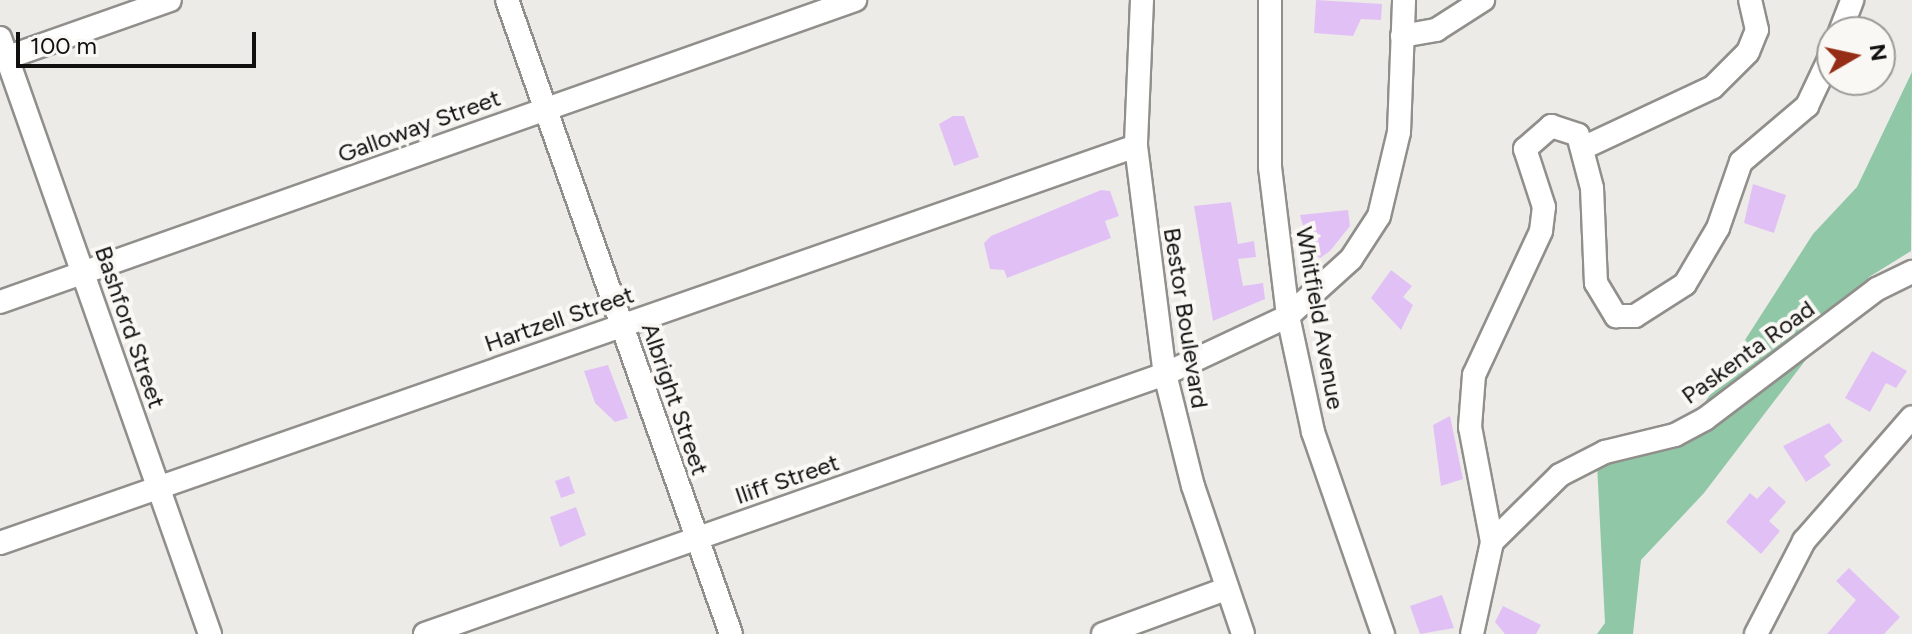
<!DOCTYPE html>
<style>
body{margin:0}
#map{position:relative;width:1912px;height:634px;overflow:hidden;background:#edebe7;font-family:Figtree,sans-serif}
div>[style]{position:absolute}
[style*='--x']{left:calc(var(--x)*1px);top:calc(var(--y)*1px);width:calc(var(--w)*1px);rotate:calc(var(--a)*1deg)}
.green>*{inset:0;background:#90c7a7}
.building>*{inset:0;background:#e1c1f5}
.roads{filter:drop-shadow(2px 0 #918f8b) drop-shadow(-2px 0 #918f8b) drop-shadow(0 2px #918f8b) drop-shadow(0 -2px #918f8b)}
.minor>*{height:22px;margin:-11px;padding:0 11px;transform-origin:11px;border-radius:11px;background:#fff}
span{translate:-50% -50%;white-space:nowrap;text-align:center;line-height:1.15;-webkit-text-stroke:8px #faf8f4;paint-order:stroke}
.street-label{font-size:24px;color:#11100f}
.north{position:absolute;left:1816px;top:16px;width:80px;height:80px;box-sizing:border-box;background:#faf8f4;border:2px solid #9d9b98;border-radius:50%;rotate:81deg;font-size:22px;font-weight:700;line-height:32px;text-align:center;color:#11100f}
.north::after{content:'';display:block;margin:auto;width:28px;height:36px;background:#962d16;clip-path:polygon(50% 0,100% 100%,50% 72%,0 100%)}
.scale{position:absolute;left:16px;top:32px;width:240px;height:36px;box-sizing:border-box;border:4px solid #11100f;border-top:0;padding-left:10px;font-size:24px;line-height:28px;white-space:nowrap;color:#11100f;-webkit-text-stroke:6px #faf8f4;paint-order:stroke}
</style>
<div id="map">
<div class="green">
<div style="clip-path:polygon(1912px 72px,1911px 251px,1869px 277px,1704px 493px,1641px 560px,1633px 634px,1597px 634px,1605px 623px,1597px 464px,1627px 452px,1675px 449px,1813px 234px,1857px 187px)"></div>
</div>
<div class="building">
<div style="clip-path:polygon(1316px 0,1382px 4px,1381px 20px,1361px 19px,1353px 36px,1314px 33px)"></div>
<div style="clip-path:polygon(953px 116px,964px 116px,979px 157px,954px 166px,939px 124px)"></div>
<div style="clip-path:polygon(1753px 184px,1786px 195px,1774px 233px,1744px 223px)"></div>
<div style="clip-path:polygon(1101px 190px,1110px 191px,1119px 216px,1105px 221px,1111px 238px,1007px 278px,1004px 270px,990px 269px,984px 243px,991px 236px)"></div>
<div style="clip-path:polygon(1231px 202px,1238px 244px,1254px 241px,1256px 257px,1238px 259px,1243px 286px,1263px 283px,1265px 299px,1213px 321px,1194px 206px)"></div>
<div style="clip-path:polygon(1348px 210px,1350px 226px,1330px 251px,1320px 258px,1310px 251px,1300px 215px)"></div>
<div style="clip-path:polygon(1391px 270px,1412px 286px,1403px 297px,1413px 305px,1401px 330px,1371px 298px)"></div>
<div style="clip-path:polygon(1872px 351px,1907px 371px,1896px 388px,1886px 383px,1870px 412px,1845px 398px)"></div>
<div style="clip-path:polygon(608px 365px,628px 418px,615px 422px,595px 403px,584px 371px)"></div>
<div style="clip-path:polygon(1450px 416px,1463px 479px,1441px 486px,1433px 425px)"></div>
<div style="clip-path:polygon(1829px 423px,1843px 441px,1824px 456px,1831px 465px,1806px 482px,1783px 446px)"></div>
<div style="clip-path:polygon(569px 476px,575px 493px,561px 498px,555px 481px)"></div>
<div style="clip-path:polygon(1769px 486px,1786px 502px,1769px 521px,1780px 531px,1761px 554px,1726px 522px,1750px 493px,1757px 499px)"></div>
<div style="clip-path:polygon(576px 507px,586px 535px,560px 547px,550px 517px)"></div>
<div style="clip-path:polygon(1849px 568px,1900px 617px,1884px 634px,1827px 634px,1856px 600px,1836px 581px)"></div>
<div style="clip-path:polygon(1442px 595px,1454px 628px,1420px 634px,1410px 606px)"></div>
<div style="clip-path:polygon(1503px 606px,1541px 625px,1536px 634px,1505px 634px,1495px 622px)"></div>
</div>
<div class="roads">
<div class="minor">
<div style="--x:507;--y:0;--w:672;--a:70.54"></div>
<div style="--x:1142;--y:0;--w:146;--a:92.4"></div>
<div style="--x:1136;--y:146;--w:230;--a:82.8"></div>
<div style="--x:1165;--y:374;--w:115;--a:76"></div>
<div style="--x:1193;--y:486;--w:156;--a:71.3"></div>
<div style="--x:1270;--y:0;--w:167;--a:90"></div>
<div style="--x:1270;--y:167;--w:150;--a:83.1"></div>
<div style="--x:1288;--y:316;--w:119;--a:77.8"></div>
<div style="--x:1313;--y:432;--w:214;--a:70.9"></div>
<div style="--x:1840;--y:32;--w:34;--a:-69"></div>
<div style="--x:1402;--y:36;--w:35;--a:-10"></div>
<div style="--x:1436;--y:30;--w:56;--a:-32.6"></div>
<div style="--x:0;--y:38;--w:632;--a:70.59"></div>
<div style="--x:0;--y:60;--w:180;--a:-19.4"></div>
<div style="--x:1585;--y:147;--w:141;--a:-25.1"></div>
<div style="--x:1713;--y:87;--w:49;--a:-45"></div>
<div style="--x:1748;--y:52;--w:24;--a:-68"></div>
<div style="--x:1757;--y:30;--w:31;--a:-103"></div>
<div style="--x:0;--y:302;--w:907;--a:-19.45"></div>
<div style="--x:1492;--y:542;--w:95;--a:-44.6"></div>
<div style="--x:1560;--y:475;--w:51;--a:-27.1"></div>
<div style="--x:1605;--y:452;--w:72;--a:-13.7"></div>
<div style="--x:1675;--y:435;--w:34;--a:-28"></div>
<div style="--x:1705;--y:419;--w:216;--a:-37.1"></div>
<div style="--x:1877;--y:289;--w:39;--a:-26"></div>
<div style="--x:0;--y:543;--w:1203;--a:-19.26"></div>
<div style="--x:425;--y:634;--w:784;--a:-19.36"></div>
<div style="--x:1165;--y:374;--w:136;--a:-25.2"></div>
<div style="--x:1288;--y:316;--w:85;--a:-42.1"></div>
<div style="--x:1351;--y:259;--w:51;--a:-56.9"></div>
<div style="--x:1379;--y:216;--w:86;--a:-76.6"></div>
<div style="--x:1399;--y:132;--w:132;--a:-87.8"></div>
<div style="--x:1103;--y:634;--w:131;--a:-20.1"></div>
<div style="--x:1472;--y:634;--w:94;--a:-77.7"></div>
<div style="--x:1492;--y:542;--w:117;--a:-100.8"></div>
<div style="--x:1470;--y:427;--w:52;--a:-85.6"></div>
<div style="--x:1474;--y:375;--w:159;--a:-65"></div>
<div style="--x:1541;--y:231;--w:24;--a:-83"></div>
<div style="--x:1544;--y:207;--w:61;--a:-108.1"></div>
<div style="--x:1525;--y:149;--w:35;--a:-41"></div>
<div style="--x:1551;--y:126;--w:28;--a:18"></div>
<div style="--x:1578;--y:135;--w:55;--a:75.2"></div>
<div style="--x:1592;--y:188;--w:95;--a:87.6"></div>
<div style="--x:1596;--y:283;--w:39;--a:59"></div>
<div style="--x:1616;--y:316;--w:19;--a:0"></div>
<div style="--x:1635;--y:316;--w:59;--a:-32.6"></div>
<div style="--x:1685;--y:284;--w:65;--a:-59.5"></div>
<div style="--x:1718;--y:228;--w:70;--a:-70.8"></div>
<div style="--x:1741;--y:162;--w:87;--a:-40.3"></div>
<div style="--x:1807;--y:106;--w:59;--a:-64.7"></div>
<div style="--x:1756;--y:634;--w:105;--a:-62.7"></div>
<div style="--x:1804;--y:541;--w:164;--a:-48.9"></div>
</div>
</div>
<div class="street-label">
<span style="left:419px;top:126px;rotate:-20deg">Galloway Street</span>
<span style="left:1186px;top:318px;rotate:81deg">Bestor Boulevard</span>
<span style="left:1320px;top:318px;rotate:80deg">Whitfield Avenue</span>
<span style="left:559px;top:319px;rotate:-19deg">Hartzell Street</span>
<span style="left:130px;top:327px;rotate:71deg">Bashford Street</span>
<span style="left:1748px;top:352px;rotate:-36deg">Paskenta Road</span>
<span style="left:675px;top:399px;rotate:71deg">Albright Street</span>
<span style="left:787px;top:479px;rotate:-19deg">Iliff Street</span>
</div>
<div class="north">N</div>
<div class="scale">100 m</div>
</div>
